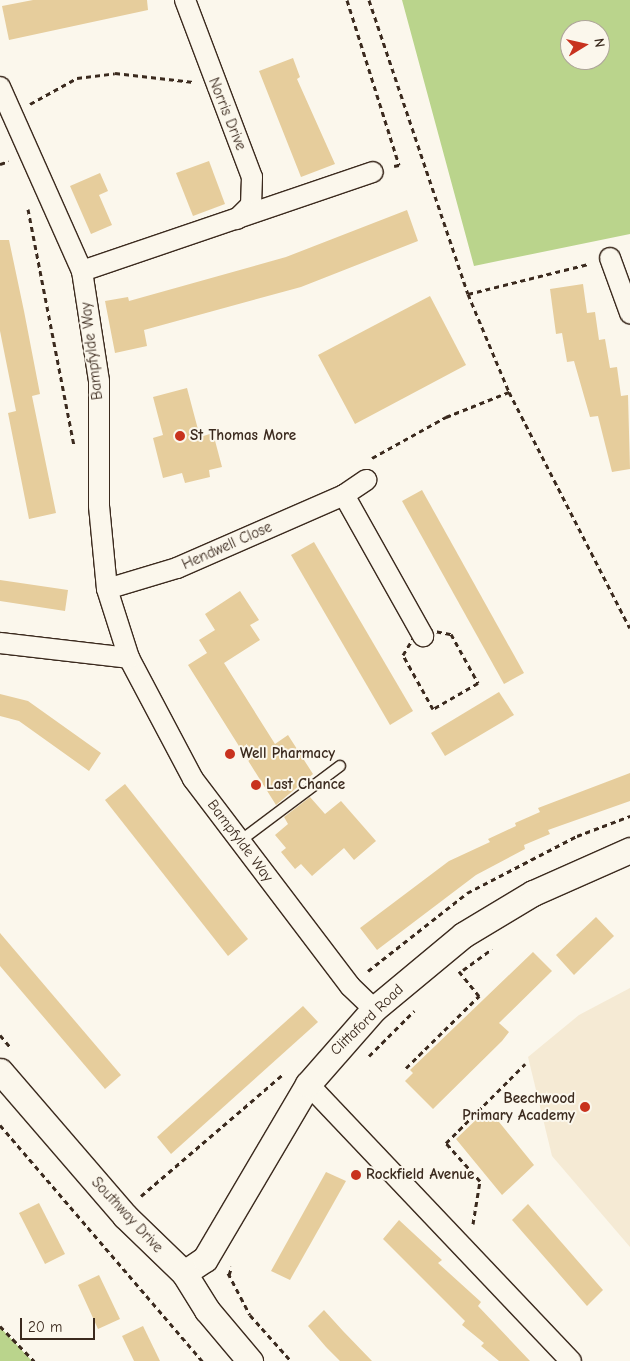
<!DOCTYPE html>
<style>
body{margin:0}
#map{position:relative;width:630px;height:1361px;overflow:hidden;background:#fbf7ec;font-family:"Comic Neue",sans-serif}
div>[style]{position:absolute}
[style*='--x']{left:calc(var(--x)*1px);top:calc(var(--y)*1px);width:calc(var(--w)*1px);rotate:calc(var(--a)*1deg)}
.built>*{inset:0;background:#f5ead4}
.green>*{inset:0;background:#bad48c}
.building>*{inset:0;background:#e6cd9c}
.path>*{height:3px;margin-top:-1.5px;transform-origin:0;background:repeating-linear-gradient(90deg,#3b2a1e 0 5px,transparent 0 9px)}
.roads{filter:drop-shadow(1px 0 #3b2a1e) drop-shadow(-1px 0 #3b2a1e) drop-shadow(0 1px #3b2a1e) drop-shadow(0 -1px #3b2a1e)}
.service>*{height:10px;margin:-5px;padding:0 5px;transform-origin:5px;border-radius:5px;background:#fbf7ec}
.minor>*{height:20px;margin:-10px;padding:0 10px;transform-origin:10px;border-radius:10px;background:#fbf7ec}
.tertiary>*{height:25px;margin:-12.5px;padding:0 12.5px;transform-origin:12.5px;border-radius:12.5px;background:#fbf7ec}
.dots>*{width:14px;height:14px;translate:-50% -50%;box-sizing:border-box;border:2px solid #fbf7ec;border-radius:50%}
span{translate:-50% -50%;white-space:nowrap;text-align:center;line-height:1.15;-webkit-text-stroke:4px #fbf7ec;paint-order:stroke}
.street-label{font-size:15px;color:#3b2a1e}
.poi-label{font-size:15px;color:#3b2a1e;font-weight:700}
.left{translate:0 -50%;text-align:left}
.right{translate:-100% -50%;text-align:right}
.north{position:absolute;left:560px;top:20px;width:50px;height:50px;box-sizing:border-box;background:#fbf7ec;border:1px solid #aea59a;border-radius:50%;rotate:81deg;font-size:14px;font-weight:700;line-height:20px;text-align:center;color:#3b2a1e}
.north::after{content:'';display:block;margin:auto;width:18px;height:22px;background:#c8321e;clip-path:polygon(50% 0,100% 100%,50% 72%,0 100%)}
.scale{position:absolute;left:20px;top:1318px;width:75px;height:22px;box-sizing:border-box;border:2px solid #3b2a1e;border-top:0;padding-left:6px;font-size:15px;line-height:18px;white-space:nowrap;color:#3b2a1e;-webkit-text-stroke:4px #fbf7ec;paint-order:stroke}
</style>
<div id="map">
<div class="built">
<div style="clip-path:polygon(630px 988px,630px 1247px,552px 1156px,528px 1057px,579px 1015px)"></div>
</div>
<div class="green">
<div style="clip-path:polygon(evenodd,402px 0,630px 0,630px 234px,474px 266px,402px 0,570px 30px,600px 30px,600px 60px,570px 60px,570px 30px)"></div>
<div style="clip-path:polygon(0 1327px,32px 1361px,0 1361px)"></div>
</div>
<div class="building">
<div style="clip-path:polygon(33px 0,147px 0,148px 10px,9px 40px,2px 6px)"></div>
<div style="clip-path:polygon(293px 58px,300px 77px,297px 79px,335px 164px,301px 177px,259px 71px)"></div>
<div style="clip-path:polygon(209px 161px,225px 204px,193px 216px,176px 173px)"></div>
<div style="clip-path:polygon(100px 173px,108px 191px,99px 195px,112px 225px,91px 234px,70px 186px)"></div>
<div style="clip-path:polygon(407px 210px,418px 241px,301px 287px,144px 330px,147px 346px,115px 353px,105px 301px,128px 297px,129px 301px,286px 257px)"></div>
<div style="clip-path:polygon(0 240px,9px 240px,24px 311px,40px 394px,32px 396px,56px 513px,29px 519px,8px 413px,16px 411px,0 331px)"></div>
<div style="clip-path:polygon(583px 284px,587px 313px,595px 312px,599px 340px,605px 339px,610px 368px,617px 367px,621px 396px,628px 395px,630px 469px,612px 472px,598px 416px,590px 417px,574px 361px,567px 362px,562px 333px,556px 334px,550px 289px)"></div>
<div style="clip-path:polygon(430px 296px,466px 365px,355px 424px,318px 355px)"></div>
<div style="clip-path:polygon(187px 388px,200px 437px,213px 433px,222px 467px,209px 470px,210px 477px,185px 483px,182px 473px,163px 478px,153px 438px,163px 435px,153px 397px)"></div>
<div style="clip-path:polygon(422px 490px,524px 673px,504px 684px,402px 501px)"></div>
<div style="clip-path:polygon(314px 542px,413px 711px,390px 725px,291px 555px)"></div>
<div style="clip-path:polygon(0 580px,68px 590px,65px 611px,0 601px)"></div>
<div style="clip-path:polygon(240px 591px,259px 620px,250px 625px,260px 640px,224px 663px,275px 744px,288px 735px,313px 774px,276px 805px,188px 665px,207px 653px,199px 640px,215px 630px,205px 614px)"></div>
<div style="clip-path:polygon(499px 692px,514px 715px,445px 756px,431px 733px)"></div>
<div style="clip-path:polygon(0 694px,28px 701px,101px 753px,89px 771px,19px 721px,0 716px)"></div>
<div style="clip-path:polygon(630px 773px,630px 801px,548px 830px,550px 834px,524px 845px,525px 849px,476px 875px,377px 950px,360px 928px,449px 861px,490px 842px,488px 839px,516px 826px,515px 823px,540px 812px,538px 808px)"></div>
<div style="clip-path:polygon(125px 784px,248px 939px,228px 956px,105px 800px)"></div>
<div style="clip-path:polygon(310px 797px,325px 814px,341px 801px,376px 841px,354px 860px,344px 848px,312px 876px,301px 864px,295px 869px,281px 852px,286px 848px,275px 835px,288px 824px,284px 817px)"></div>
<div style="clip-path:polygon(596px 917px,614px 936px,574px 975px,556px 955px)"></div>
<div style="clip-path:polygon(0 933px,121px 1075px,105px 1089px,0 966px)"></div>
<div style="clip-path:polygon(533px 952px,552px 971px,499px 1023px,509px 1032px,502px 1041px,433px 1109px,405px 1081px,413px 1073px,410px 1070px)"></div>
<div style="clip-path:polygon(303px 1006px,318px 1022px,171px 1154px,157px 1137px)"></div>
<div style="clip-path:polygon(482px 1114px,490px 1122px,495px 1117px,534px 1165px,502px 1195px,456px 1139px)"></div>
<div style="clip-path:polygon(326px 1172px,346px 1181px,290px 1280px,271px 1271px)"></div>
<div style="clip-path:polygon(39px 1203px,65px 1254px,45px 1264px,19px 1213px)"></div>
<div style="clip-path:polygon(528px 1204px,603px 1290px,587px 1306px,512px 1220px)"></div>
<div style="clip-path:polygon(399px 1220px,442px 1260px,438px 1263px,481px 1302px,478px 1306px,530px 1361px,499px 1361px,481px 1346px,484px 1343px,462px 1325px,465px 1321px,383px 1239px)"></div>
<div style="clip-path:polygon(99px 1275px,120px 1319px,98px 1329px,78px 1285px)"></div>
<div style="clip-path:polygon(324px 1310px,343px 1331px,372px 1361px,340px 1361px,326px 1347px,308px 1326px)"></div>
<div style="clip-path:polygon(143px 1326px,160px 1361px,134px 1361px,122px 1336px)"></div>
</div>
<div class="path">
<div style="--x:347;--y:0;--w:173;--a:72.5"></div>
<div style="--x:399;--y:165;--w:5;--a:169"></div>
<div style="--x:369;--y:0;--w:310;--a:71.4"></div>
<div style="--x:468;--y:294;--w:106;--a:67.3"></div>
<div style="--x:509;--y:392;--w:265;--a:62.9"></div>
<div style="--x:30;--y:104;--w:54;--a:-29"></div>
<div style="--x:77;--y:78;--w:38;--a:-7"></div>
<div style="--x:115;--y:73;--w:79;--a:6.6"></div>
<div style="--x:0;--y:164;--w:9;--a:-18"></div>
<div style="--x:28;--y:209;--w:241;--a:79"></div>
<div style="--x:468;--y:294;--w:124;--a:-14"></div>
<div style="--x:372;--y:458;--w:85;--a:-29"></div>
<div style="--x:446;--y:417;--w:68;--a:-21.6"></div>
<div style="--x:419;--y:628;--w:33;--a:11"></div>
<div style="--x:451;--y:634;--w:56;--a:61.1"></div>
<div style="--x:478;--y:683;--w:52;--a:150"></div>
<div style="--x:433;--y:709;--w:62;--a:-119.1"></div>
<div style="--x:403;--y:655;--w:31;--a:-59"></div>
<div style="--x:463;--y:970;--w:36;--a:-36"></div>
<div style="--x:368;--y:971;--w:126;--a:-38.2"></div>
<div style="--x:467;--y:893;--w:124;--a:-27.4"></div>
<div style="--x:577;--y:836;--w:57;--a:-20.7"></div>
<div style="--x:0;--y:1035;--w:17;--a:50"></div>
<div style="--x:369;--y:1056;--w:64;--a:-45"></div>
<div style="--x:406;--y:1068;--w:103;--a:-44.6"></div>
<div style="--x:479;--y:996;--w:32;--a:-129"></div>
<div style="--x:0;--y:1125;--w:311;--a:49.4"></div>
<div style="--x:141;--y:1196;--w:186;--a:-40.6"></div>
<div style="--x:473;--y:1224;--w:44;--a:-80.8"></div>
<div style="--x:480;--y:1181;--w:51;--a:-131.8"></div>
<div style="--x:446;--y:1143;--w:112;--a:-45"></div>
<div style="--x:228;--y:1273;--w:47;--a:62.4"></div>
<div style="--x:250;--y:1315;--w:62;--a:48.3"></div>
<div style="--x:229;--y:1275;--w:9;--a:-72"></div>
<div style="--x:0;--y:1326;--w:49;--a:45.8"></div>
</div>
<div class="roads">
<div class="service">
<div style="--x:240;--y:841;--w:125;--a:-36.9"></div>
</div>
<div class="minor">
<div style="--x:185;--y:0;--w:189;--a:69.3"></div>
<div style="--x:252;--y:177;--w:28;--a:92"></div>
<div style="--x:251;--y:205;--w:20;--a:135"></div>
<div style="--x:0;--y:87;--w:201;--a:66"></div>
<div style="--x:82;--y:271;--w:111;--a:81.2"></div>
<div style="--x:99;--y:381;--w:125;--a:90"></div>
<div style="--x:99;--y:506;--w:83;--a:84.5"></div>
<div style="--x:107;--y:589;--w:72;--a:72.3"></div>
<div style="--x:129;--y:658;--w:137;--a:62.1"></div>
<div style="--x:193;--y:779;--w:260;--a:52.8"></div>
<div style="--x:350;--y:986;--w:33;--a:44"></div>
<div style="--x:610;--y:258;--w:59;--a:70"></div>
<div style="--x:82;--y:271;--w:307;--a:-18.8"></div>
<div style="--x:344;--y:495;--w:162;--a:60.7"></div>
<div style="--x:107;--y:589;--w:73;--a:-16.7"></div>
<div style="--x:177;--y:568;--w:182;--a:-23.6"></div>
<div style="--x:344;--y:495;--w:27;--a:-34"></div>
<div style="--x:0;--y:643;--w:130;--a:6.6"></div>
<div style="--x:308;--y:1084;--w:382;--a:46.5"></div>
</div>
<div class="tertiary">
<div style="--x:0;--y:1071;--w:191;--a:49.2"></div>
<div style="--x:125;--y:1216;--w:82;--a:44"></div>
<div style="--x:184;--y:1273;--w:44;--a:58.1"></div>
<div style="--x:207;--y:1310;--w:67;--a:49.9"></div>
<div style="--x:184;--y:1273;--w:25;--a:-34"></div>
<div style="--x:205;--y:1259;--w:203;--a:-59.5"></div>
<div style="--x:308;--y:1084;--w:100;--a:-48.7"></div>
<div style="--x:374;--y:1009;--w:116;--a:-39.7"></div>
<div style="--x:463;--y:935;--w:82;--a:-31"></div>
<div style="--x:533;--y:893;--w:106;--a:-23.9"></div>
</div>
</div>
<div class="dots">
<div style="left:180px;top:436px;background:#c8321e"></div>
<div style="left:230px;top:754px;background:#c8321e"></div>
<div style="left:256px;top:785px;background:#c8321e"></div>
<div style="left:585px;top:1107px;background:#c8321e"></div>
<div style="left:356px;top:1175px;background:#c8321e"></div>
</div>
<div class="street-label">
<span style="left:227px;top:114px;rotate:68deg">Norris Drive</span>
<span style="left:92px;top:351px;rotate:-97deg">Bampfylde Way</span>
<span style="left:227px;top:546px;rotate:-24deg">Hendwell Close</span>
<span style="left:240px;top:841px;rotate:53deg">Bampfylde Way</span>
<span style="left:367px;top:1020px;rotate:-44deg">Clittaford Road</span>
<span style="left:127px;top:1215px;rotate:47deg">Southway Drive</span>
</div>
<div class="poi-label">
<span class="left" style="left:190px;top:436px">St Thomas More</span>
<span class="left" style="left:240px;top:754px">Well Pharmacy</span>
<span class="left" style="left:266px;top:785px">Last Chance</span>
<span class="right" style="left:575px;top:1107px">Beechwood<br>Primary Academy</span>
<span class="left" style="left:366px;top:1175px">Rockfield Avenue</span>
</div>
<div class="north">N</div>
<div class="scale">20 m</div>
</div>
